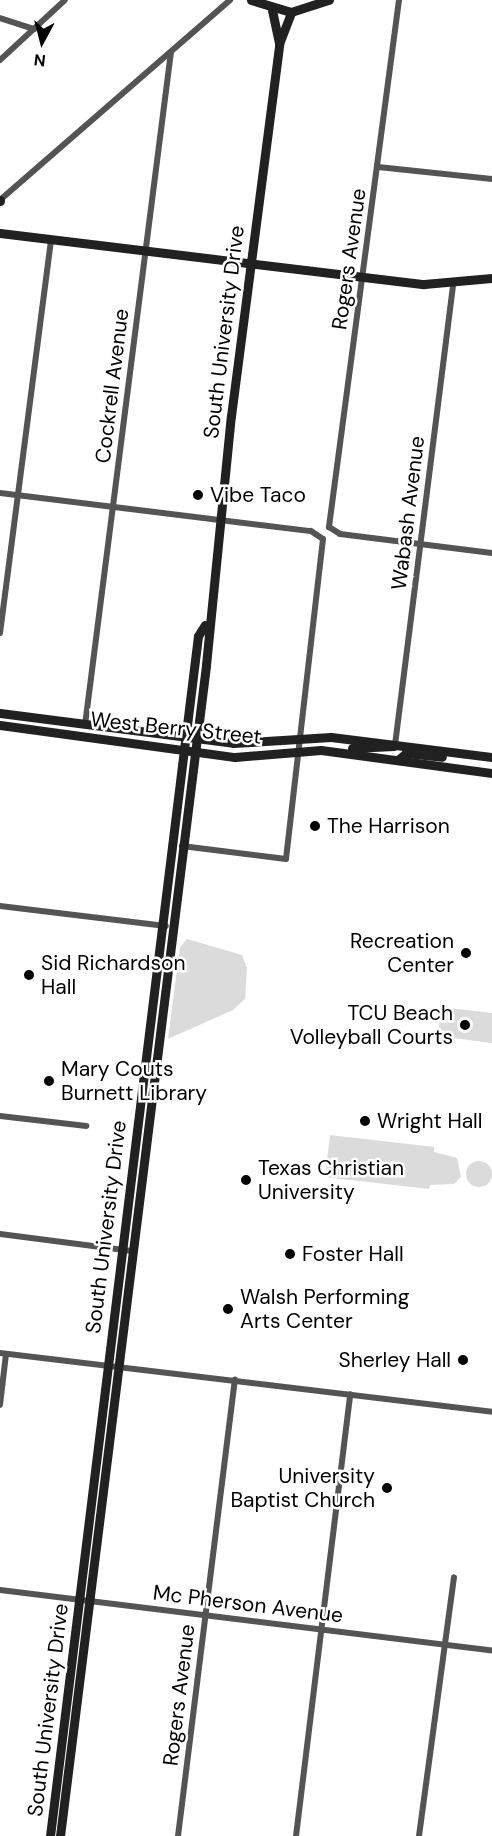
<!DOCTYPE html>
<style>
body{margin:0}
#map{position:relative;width:492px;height:1836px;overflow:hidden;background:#fff;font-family:"DM Sans",sans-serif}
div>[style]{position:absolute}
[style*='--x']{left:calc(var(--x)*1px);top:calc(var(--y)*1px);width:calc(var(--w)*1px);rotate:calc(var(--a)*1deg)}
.green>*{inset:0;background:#dbdbdb}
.round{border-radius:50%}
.street>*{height:6px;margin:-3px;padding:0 3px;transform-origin:3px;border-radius:3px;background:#545454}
.secondary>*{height:9px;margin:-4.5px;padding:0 4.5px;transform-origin:4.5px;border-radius:4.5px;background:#212121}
.dots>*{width:16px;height:16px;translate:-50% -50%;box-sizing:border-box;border:3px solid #fff;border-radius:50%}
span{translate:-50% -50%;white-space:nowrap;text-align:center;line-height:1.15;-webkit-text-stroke:5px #fff;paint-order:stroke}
.street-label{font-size:21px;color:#000}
.poi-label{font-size:21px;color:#000}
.left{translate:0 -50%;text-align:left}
.right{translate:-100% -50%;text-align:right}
.north{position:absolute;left:12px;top:12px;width:60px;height:60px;-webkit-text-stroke:4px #fff;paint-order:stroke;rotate:187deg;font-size:16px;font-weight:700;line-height:24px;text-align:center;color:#000}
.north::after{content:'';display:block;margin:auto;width:21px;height:27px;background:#000;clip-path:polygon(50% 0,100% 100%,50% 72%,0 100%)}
</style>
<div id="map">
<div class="green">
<div style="clip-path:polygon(187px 939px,242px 955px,247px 968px,245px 999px,233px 1010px,168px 1039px,180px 947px)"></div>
<div style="clip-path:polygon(441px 1007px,492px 1013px,492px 1043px,438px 1036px)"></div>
<div style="clip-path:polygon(330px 1135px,434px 1147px,434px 1152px,457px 1158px,461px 1177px,454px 1184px,430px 1185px,429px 1189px,325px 1177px)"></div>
<div class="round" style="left:466px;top:1161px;width:26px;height:26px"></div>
</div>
<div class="street">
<div style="--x:399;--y:0;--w:532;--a:97.57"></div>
<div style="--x:329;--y:527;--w:13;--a:32"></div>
<div style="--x:340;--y:534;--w:153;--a:7.1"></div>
<div style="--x:0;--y:18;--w:36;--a:18"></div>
<div style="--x:0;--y:60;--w:88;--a:-42.7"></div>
<div style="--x:378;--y:167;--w:115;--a:6"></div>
<div style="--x:0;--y:200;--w:305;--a:-41"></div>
<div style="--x:0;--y:493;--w:313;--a:7"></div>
<div style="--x:311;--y:531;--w:14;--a:34"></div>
<div style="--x:323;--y:539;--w:322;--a:96.6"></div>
<div style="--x:286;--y:859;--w:105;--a:-172.9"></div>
<div style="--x:0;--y:633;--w:397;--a:-82.6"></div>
<div style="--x:85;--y:725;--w:678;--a:-82.72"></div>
<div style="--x:395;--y:745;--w:464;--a:-82.8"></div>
<div style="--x:0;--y:906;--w:167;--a:6.9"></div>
<div style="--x:0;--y:1116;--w:87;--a:6.6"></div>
<div style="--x:0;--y:1234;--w:133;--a:7.3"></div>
<div style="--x:0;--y:1353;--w:496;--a:6.8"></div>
<div style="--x:0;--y:1405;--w:51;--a:-83.3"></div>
<div style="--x:0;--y:1590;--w:496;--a:7"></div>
<div style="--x:178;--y:1836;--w:460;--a:-82.9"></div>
<div style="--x:296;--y:1836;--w:445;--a:-83"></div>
<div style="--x:419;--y:1836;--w:261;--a:-82.3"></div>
</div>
<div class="secondary">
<div style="--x:251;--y:0;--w:42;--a:16.7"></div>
<div style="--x:291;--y:12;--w:40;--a:-18"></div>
<div style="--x:272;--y:10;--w:34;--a:78"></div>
<div style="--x:0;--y:201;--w:1;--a:-90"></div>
<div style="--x:0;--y:233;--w:427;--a:6.9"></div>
<div style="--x:424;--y:284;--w:68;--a:-5"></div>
<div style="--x:0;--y:713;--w:235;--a:7.3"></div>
<div style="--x:233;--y:743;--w:98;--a:-3.5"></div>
<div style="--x:331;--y:737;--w:162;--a:7.1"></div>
<div style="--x:0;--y:725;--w:237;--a:7.8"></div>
<div style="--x:235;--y:757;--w:86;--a:-4.7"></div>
<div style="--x:321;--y:750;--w:173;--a:7.7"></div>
<div style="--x:352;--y:748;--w:42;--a:-2.7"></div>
<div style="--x:398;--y:760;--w:11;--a:-41"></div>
<div style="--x:406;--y:753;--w:36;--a:6"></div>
<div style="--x:50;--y:1836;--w:1209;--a:-82.97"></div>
<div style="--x:198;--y:636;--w:13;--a:-58"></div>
<div style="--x:60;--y:1836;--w:1180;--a:-82.89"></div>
<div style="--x:206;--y:665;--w:250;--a:-84.3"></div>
<div style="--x:231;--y:416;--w:375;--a:-82.6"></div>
<div style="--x:279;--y:44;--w:34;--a:-69"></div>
</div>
<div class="dots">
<div style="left:198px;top:495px;background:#000"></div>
<div style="left:315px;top:826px;background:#000"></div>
<div style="left:466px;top:953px;background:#000"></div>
<div style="left:29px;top:975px;background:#000"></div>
<div style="left:465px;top:1025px;background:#000"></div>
<div style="left:49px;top:1081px;background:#000"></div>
<div style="left:365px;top:1121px;background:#000"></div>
<div style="left:246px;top:1180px;background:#000"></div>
<div style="left:290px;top:1254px;background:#000"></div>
<div style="left:228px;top:1309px;background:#000"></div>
<div style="left:463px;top:1360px;background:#000"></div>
<div style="left:387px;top:1488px;background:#000"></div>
</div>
<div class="street-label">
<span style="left:349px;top:259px;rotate:-82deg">Rogers Avenue</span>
<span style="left:224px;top:332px;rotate:-83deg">South University Drive</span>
<span style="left:112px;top:386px;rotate:-83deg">Cockrell Avenue</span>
<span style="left:408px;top:513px;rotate:-83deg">Wabash Avenue</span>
<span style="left:176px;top:728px;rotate:6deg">West Berry Street</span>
<span style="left:106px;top:1227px;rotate:-83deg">South University Drive</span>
<span style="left:248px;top:1604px;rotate:7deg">Mc Pherson Avenue</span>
<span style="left:179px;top:1695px;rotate:-83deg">Rogers Avenue</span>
<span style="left:48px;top:1710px;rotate:-83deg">South University Drive</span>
</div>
<div class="poi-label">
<span class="left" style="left:210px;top:495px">Vibe Taco</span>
<span class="left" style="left:327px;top:826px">The Harrison</span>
<span class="right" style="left:454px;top:953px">Recreation<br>Center</span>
<span class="left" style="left:41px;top:975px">Sid Richardson<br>Hall</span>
<span class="right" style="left:453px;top:1025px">TCU Beach<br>Volleyball Courts</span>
<span class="left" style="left:61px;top:1081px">Mary Couts<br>Burnett Library</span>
<span class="left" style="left:377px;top:1121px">Wright Hall</span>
<span class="left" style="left:258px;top:1180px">Texas Christian<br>University</span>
<span class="left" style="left:302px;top:1254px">Foster Hall</span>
<span class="left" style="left:240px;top:1309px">Walsh Performing<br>Arts Center</span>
<span class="right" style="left:451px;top:1360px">Sherley Hall</span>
<span class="right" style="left:375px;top:1488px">University<br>Baptist Church</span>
</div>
<div class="north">N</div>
</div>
